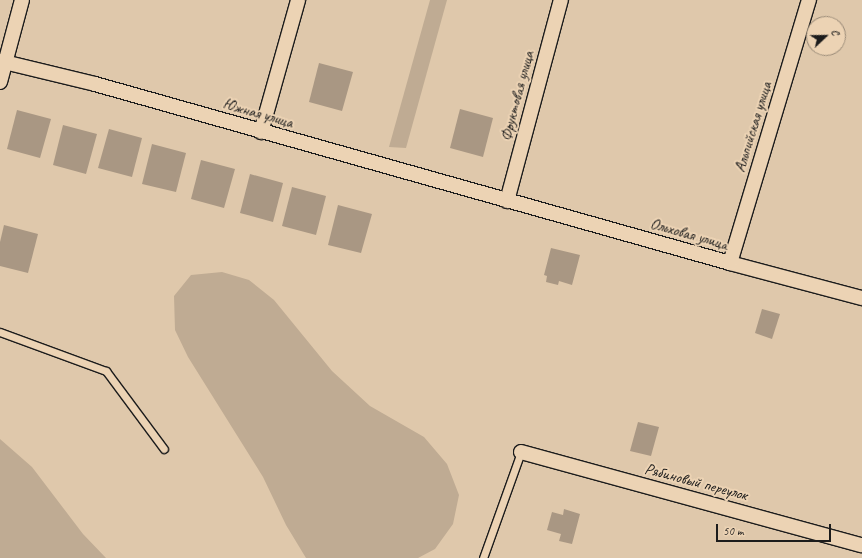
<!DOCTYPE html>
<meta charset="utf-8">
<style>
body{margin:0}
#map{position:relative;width:862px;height:558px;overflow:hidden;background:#dfc8ab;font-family:Caveat,sans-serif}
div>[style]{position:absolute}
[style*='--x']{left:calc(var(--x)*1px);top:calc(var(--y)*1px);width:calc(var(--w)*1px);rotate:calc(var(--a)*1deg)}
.green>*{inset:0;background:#bfab93}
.building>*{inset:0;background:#a99783}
.roads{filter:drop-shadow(1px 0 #1c1c1c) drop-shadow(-1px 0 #1c1c1c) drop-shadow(0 1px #1c1c1c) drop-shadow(0 -1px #1c1c1c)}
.service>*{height:7px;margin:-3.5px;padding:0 3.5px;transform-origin:3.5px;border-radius:3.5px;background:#ecd3b4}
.minor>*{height:14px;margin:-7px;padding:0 7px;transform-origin:7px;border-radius:7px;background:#ecd3b4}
span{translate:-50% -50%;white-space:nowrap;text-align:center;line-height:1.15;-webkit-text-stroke:4px #ecd3b4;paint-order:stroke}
.street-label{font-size:16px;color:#1c1c1c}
.north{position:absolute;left:806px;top:16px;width:40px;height:40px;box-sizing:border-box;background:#ecd3b4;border:1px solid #998a77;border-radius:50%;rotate:68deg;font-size:11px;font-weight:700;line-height:16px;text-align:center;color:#1c1c1c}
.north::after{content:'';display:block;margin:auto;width:14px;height:18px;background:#1c1c1c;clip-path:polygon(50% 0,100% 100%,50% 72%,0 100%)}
.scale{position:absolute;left:716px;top:524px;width:115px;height:18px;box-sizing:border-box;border:2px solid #1c1c1c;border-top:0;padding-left:5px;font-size:12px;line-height:14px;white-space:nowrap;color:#1c1c1c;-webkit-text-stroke:3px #ecd3b4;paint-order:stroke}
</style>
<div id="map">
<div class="green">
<div style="clip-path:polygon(430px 0,447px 0,406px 148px,389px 147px)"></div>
<div style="clip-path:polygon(222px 272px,249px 280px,274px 300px,332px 371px,370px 406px,424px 437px,447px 464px,459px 495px,453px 524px,435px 549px,418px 558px,306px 558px,286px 525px,263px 477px,188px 357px,175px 330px,174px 296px,191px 275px)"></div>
<div style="clip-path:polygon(0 439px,32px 467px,83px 534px,106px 558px,0 558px)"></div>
</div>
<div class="building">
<div style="clip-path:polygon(319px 63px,353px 72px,342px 111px,309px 102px)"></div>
<div style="clip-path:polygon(460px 109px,493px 118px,483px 157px,450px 148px)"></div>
<div style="clip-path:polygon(17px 110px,51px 119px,40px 158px,7px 149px)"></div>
<div style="clip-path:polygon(63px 125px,97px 134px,86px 174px,53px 165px)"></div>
<div style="clip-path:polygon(109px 129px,142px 138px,132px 177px,98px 168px)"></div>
<div style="clip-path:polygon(152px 144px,186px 153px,176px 192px,142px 184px)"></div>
<div style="clip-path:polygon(201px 160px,235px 169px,224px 208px,191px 199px)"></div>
<div style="clip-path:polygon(250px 174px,283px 183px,273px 222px,240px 213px)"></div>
<div style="clip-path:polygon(292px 187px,326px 196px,316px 235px,282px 226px)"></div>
<div style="clip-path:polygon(338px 205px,372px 214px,361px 253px,328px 245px)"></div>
<div style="clip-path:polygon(4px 225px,38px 234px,28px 273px,0 266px,0 242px)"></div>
<div style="clip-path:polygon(551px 248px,580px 255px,572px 285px,559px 281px,558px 285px,546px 282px,547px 276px,544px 275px)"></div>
<div style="clip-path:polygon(762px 309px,780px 314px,772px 339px,755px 333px)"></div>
<div style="clip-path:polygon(638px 422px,659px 427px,651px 456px,630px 451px)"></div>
<div style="clip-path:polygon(564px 509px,580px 514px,572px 544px,559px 541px,561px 534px,547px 530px,552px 512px,563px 515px)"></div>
</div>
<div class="roads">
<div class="service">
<div style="--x:0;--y:332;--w:113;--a:20.2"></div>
<div style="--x:106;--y:371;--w:97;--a:53.4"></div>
<div style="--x:483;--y:558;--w:113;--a:-70.3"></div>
</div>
<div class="minor">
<div style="--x:0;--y:61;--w:98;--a:13.6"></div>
<div style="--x:95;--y:84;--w:660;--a:15.74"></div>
<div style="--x:730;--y:263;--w:137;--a:14.9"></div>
<div style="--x:0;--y:82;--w:85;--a:-75"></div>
<div style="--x:261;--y:132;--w:137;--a:-74.3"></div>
<div style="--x:507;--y:201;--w:208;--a:-75"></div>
<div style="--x:730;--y:263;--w:275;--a:-73.3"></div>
<div style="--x:521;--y:452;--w:353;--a:15.3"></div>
</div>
</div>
<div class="street-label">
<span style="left:517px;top:96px;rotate:-75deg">Фруктовая улица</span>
<span style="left:258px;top:113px;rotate:16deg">Южная улица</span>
<span style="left:753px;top:127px;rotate:-73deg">Альпийская улица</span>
<span style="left:689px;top:234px;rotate:16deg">Ольховая улица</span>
<span style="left:696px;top:482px;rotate:15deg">Рябиновый переулок</span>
</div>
<div class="north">С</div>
<div class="scale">50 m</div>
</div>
